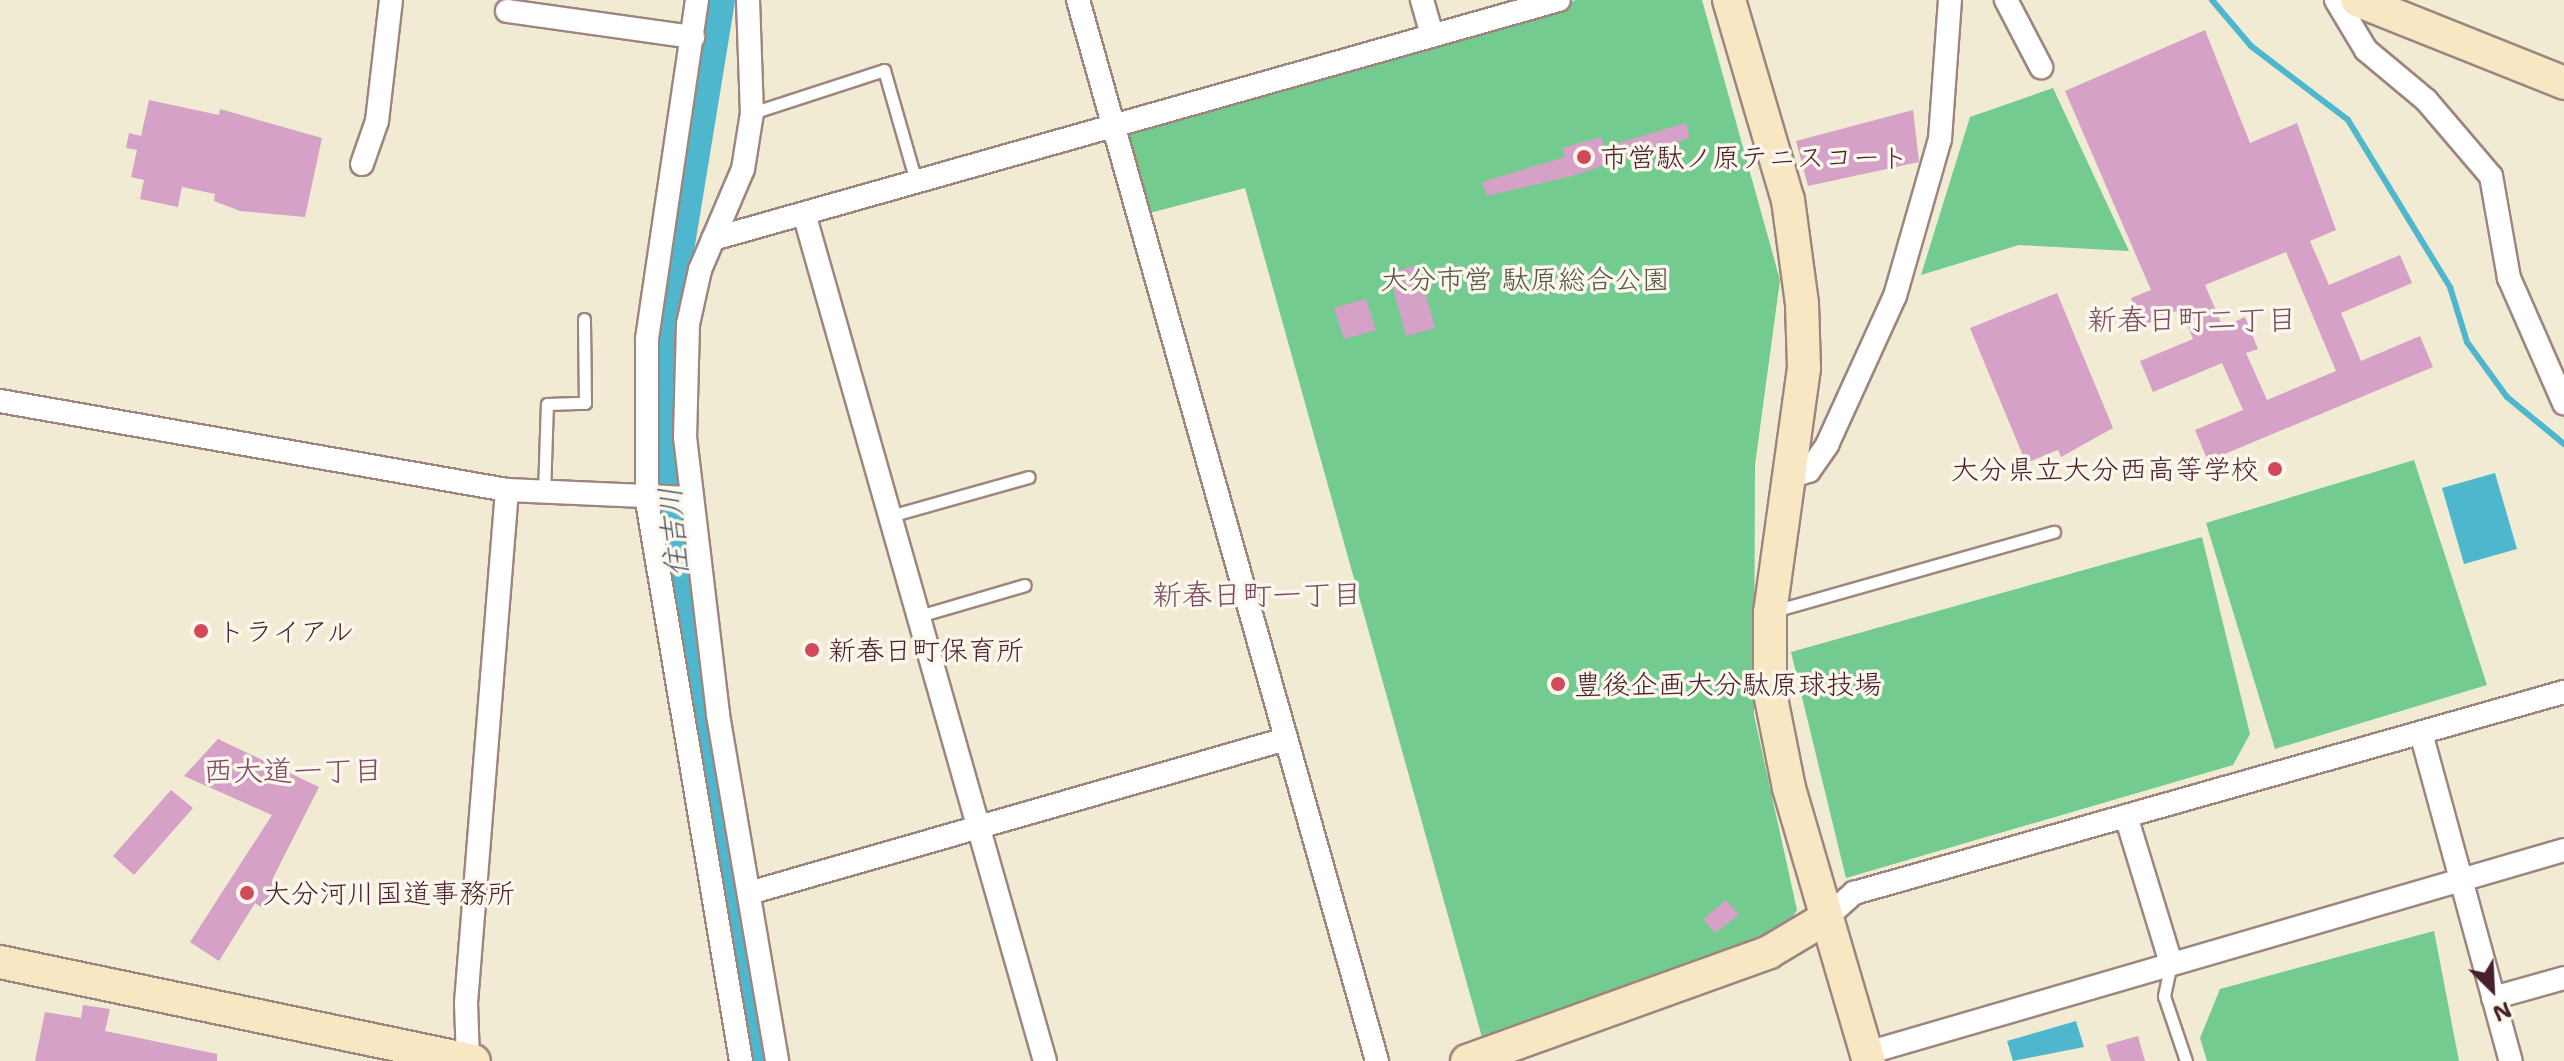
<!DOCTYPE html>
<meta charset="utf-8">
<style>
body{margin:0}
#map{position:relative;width:2564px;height:1061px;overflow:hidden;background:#f1ebd3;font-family:"Shantell Sans","Klee One",sans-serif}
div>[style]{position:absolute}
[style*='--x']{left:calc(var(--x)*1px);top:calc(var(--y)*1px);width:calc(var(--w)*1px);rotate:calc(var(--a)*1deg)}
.green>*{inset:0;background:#73cb90}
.water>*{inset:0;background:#4fb7cd}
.stream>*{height:6px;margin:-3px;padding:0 3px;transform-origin:3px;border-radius:3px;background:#4fb7cd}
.river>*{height:34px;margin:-17px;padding:0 17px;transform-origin:17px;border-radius:17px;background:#4fb7cd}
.building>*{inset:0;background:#d5a1c6}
.roads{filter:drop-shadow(2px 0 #9e857f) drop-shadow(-2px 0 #9e857f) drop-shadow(0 2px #9e857f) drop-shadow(0 -2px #9e857f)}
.lane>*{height:11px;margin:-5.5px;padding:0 5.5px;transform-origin:5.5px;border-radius:5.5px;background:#fff}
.street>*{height:22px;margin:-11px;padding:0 11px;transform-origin:11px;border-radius:11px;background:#fff}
.secondary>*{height:32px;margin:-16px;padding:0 16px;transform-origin:16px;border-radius:16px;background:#f7e8c3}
.dots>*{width:22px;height:22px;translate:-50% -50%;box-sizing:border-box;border:4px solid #fbf7ec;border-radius:50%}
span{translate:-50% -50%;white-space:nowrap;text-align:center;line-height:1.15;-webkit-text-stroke:7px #fbf7ec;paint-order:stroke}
.poi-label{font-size:28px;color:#4a1f2b}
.left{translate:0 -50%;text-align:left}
.right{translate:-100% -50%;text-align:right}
.park-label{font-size:28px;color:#565349}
.neighbourhood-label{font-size:30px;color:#7b4c61}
.water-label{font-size:30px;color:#4c5464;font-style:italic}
.north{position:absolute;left:2452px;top:949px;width:80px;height:80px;-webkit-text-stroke:6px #fbf7ec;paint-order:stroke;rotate:156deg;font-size:22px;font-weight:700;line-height:32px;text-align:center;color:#4a1f2b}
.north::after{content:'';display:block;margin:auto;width:28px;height:36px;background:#4a1f2b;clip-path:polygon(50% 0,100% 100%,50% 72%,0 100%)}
</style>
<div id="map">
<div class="green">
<div style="clip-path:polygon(1576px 0,1702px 0,1780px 280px,1755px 465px,1754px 715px,1797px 910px,1785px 929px,1483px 1041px,1245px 188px,1142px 215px,1119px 129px)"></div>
<div style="clip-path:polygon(2053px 88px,2129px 251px,2019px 245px,1921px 275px,1970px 117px)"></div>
<div style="clip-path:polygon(2414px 460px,2487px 685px,2275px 749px,2206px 523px)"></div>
<div style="clip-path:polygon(2202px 537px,2250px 734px,2233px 765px,1846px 878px,1791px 652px)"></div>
<div style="clip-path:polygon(2434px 931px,2459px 1061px,2207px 1061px,2200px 1038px,2220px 989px)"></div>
</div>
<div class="water">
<div style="clip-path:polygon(2495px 473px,2517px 549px,2464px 564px,2442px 488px)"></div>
<div style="clip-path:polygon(2076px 1021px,2084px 1047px,2013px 1061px,2007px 1041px)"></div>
</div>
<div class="stream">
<div style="--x:2212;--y:0;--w:60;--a:49.7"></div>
<div style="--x:2251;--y:46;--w:122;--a:37.3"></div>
<div style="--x:2348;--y:120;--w:196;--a:58.6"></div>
<div style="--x:2450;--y:287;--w:58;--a:72.8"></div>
<div style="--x:2467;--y:342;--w:68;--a:54"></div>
<div style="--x:2507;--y:397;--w:74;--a:39.5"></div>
</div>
<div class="river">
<div style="--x:718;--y:0;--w:290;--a:99.3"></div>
<div style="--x:671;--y:286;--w:116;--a:93.9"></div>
<div style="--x:663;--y:402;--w:227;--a:84.9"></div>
<div style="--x:683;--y:628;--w:439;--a:80.3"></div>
</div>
<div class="building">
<div style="clip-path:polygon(evenodd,2205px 30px,2250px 143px,2297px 123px,2336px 230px,2310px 241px,2329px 285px,2400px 255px,2412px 283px,2341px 313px,2361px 361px,2420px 336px,2433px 367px,2208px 461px,2195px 430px,2243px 410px,2222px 363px,2153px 392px,2140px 361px,2193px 339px,2181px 309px,2142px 326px,2131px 298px,2151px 290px,2065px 91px,2205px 30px,2286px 252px,2336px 371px,2267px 400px,2246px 353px,2258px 349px,2245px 317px,2223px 327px,2205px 285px,2286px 252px)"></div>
<div style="clip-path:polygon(149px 100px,219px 115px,220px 109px,322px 138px,305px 217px,240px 211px,214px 201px,215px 194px,182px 187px,178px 207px,140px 199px,144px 180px,131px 177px,137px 150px,126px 148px,129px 133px,141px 136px)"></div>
<div style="clip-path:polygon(1913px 110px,1919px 162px,1808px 186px,1796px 141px)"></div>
<div style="clip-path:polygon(1686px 123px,1690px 138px,1572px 176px,1487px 196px,1482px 182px,1565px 157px,1562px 148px,1601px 137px,1605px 147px)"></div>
<div style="clip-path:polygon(1418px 265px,1435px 328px,1406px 336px,1389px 273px)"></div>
<div style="clip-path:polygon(2057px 293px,2113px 428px,2061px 457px,2058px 450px,2026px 463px,1970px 328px)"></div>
<div style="clip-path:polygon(1366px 299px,1376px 330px,1344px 339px,1334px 308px)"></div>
<div style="clip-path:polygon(218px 739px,319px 787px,273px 878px,280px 883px,264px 909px,255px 903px,219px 961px,190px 942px,272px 815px,184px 776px)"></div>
<div style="clip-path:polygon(171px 790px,193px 808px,134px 875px,113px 856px)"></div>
<div style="clip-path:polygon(1726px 900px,1739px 915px,1715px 933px,1703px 919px)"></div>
<div style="clip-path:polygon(83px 1005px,110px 1009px,105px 1031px,217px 1054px,217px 1061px,35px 1061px,45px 1012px,81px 1018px)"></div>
<div style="clip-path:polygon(2138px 1036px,2145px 1061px,2111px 1061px,2106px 1045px)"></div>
</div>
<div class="roads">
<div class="lane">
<div style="--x:752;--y:113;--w:139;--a:-18"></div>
<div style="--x:884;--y:70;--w:120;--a:74"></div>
<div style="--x:544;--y:493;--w:89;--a:-88.1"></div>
<div style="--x:547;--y:404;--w:38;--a:-2"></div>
<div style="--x:585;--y:403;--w:84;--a:-90.7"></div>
<div style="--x:890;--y:516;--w:144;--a:-15.7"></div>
<div style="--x:1774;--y:611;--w:291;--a:-15.8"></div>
<div style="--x:919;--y:616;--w:110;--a:-16.3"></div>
<div style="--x:2171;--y:963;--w:34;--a:102"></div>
<div style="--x:2164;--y:996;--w:69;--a:71.3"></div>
</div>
<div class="street">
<div style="--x:697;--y:0;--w:343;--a:98.4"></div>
<div style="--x:647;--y:339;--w:162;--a:90"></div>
<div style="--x:647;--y:501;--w:568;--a:80.47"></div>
<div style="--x:748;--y:0;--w:113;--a:88"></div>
<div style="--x:752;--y:113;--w:57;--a:99.1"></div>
<div style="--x:743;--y:169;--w:110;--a:113.1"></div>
<div style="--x:700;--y:270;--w:55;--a:102.5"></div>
<div style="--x:688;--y:324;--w:113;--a:91.5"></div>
<div style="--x:685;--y:437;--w:280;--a:83.2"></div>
<div style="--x:718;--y:715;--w:351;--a:80.3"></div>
<div style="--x:1078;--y:0;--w:1102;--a:74.26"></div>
<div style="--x:1422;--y:0;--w:37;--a:74"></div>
<div style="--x:2006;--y:0;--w:76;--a:62.4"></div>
<div style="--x:2336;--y:0;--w:58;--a:59"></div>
<div style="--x:2366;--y:50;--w:78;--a:39.8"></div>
<div style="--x:2426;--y:100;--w:100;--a:49.5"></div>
<div style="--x:2491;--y:176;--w:104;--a:80"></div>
<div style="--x:2509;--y:278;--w:137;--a:66.3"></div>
<div style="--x:507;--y:11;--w:188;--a:8"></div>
<div style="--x:362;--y:164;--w:46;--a:-70.8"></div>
<div style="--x:377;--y:121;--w:122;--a:-83.4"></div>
<div style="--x:805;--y:217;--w:877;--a:74.13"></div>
<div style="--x:713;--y:239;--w:879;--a:-15.78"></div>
<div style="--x:0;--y:401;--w:515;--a:9.96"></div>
<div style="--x:507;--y:490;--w:183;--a:2.5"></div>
<div style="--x:1787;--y:478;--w:23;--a:-18"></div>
<div style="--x:1809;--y:471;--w:32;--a:-55"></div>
<div style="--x:1827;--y:445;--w:164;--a:-65.5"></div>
<div style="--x:1895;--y:296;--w:163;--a:-74"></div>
<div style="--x:1940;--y:139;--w:139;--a:-85.9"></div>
<div style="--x:2421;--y:733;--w:340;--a:74.7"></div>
<div style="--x:2126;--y:816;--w:154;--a:73"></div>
<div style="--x:749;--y:893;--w:559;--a:-16"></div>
<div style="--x:1826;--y:918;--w:38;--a:-42"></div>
<div style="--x:1854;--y:893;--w:738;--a:-15.81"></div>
<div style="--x:2493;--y:998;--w:74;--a:-15.7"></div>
<div style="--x:1867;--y:1053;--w:726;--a:-16.24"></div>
<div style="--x:468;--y:1060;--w:57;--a:-92"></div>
<div style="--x:466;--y:1003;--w:515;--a:-85.43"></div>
</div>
<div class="secondary">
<div style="--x:1729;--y:0;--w:209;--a:73.6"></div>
<div style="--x:1788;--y:200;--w:105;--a:82.3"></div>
<div style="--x:1802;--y:304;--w:64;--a:88.2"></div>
<div style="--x:1804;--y:368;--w:246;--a:97.9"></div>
<div style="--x:1770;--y:612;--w:81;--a:90"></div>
<div style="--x:1770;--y:693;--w:97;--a:78.7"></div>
<div style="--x:1789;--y:788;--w:284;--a:73.7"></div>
<div style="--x:2357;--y:0;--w:223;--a:21.8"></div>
<div style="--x:0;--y:962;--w:484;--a:11.8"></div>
<div style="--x:1467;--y:1061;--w:321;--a:-19.8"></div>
<div style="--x:1769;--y:952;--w:66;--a:-30.8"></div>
</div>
</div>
<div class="dots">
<div style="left:1584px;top:157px;background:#d1495b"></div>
<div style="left:2275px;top:469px;background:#d1495b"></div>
<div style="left:201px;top:631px;background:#d1495b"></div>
<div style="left:812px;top:650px;background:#d1495b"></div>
<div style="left:1558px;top:684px;background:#d1495b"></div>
<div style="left:247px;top:893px;background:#d1495b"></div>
</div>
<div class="poi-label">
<span class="left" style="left:1600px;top:157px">市営駄ノ原テニスコート</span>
<span class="right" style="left:2259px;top:469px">大分県立大分西高等学校</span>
<span class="left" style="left:217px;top:631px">トライアル</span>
<span class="left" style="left:828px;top:650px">新春日町保育所</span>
<span class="left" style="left:1574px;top:684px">豊後企画大分駄原球技場</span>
<span class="left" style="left:263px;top:893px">大分河川国道事務所</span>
</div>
<div class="park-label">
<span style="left:1525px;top:279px">大分市営 駄原総合公園</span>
</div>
<div class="neighbourhood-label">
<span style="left:2192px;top:320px">新春日町二丁目</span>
<span style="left:1257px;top:595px">新春日町一丁目</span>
<span style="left:293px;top:771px">西大道一丁目</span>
</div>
<div class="water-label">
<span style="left:674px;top:532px;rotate:-95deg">住吉川</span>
</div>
<div class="north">N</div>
</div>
